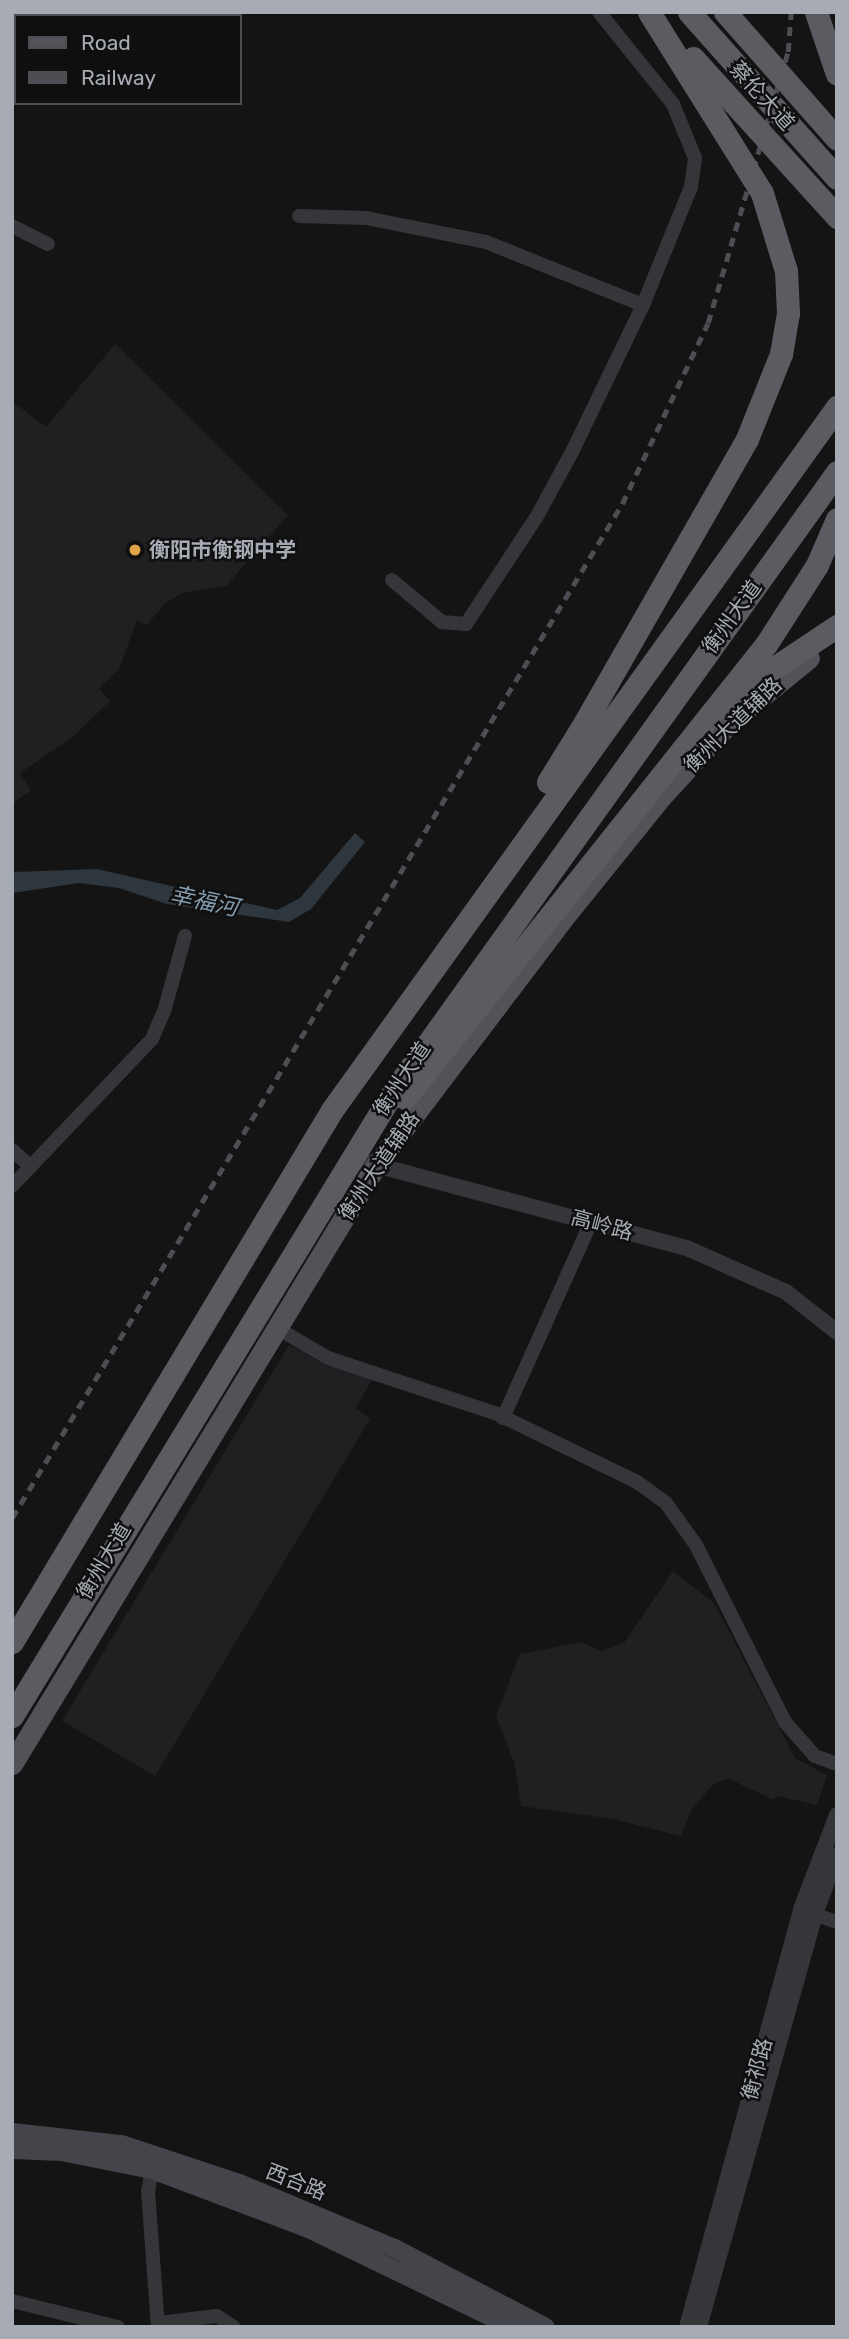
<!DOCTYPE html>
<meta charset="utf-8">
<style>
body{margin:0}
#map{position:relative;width:849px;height:2339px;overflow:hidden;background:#141415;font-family:Rubik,"Noto Sans SC",sans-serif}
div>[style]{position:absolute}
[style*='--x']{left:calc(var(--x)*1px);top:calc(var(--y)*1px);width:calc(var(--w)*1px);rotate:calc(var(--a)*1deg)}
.built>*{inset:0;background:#202022}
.water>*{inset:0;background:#2e373d}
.minor>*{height:14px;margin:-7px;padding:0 7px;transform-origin:7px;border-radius:7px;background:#35363a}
.tertiary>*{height:16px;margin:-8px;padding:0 8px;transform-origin:8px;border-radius:8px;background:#35363a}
.secondary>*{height:19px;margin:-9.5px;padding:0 9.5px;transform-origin:9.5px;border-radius:9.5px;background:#43454a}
.primary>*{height:21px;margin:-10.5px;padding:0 10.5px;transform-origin:10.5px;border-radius:10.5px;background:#515358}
.trunk>*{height:23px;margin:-11.5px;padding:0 11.5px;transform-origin:11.5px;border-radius:11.5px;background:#5a5c61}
.rail>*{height:4.5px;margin-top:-2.25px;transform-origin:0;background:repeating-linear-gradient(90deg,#4c4e53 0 9px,transparent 0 16px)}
.trunk-bridge>*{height:23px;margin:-11.5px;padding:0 11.5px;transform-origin:11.5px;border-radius:11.5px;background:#5a5c61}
.dots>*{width:19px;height:19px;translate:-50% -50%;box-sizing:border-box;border:4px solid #0f0f10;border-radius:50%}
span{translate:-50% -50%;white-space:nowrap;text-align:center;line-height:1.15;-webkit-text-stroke:5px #0f0f10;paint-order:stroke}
.street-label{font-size:21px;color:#a7acb4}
.poi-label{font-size:21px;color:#a7acb4;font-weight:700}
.left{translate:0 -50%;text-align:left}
.water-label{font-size:23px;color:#819aac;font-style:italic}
.frame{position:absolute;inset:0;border:14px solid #a7acb4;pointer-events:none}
.legend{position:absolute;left:14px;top:14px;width:228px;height:91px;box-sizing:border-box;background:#0f0f10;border:2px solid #4c4e52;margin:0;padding:9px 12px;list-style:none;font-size:21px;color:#a7acb4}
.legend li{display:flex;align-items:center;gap:14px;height:35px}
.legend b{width:35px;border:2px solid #4c4e52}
</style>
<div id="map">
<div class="built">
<div style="clip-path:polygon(115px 344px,288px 515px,226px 586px,182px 593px,164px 604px,147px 625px,137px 620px,119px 669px,99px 688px,110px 701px,74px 736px,20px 773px,31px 790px,12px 804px,12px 401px,46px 427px)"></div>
<div style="clip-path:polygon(289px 1345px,327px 1366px,372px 1379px,356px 1408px,370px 1419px,155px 1776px,62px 1721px)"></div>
<div style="clip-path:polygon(673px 1571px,714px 1603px,795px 1758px,827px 1775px,817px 1805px,777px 1796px,774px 1800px,729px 1779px,715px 1783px,692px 1808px,681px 1836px,613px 1819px,521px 1806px,514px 1762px,496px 1716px,520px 1654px,581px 1642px,601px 1651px,624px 1643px)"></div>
</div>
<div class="water">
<div style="clip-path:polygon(355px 833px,365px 842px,311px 909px,289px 922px,167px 904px,119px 888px,79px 883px,12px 893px,14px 872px,97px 869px,277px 910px,300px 898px)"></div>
</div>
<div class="minor">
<div style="--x:299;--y:216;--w:67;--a:1.7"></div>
<div style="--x:366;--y:218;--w:122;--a:11.3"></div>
<div style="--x:486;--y:242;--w:169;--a:21.9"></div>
<div style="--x:12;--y:226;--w:40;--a:26.6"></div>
<div style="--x:392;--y:580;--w:65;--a:40"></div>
<div style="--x:442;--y:622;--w:24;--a:5"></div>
<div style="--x:466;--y:624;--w:127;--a:-56.6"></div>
<div style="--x:536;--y:518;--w:77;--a:-61.4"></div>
<div style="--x:573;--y:450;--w:161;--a:-64.2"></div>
<div style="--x:643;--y:305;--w:127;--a:-67.9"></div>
<div style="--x:691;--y:187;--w:29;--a:-82"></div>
<div style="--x:695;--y:158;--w:58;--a:-112.2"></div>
<div style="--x:673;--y:104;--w:118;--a:-128.8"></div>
<div style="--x:12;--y:1150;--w:25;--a:42"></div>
<div style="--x:12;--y:1186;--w:203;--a:-46.4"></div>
<div style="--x:152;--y:1039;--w:34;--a:-67"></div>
<div style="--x:165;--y:1008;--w:75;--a:-74.5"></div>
<div style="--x:277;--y:1328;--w:59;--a:30.5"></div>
<div style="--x:328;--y:1358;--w:178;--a:18.3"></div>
<div style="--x:497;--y:1414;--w:156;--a:25.9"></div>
<div style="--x:637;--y:1482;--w:36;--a:36"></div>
<div style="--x:666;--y:1503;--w:52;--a:54.5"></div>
<div style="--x:696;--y:1545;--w:198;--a:63.3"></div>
<div style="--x:785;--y:1722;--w:45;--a:48.6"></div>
<div style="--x:815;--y:1756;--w:23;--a:20"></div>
<div style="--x:503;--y:1418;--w:215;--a:-65.8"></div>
<div style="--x:805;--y:1911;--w:34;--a:19"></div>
<div style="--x:152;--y:2169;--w:22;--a:100"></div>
<div style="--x:148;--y:2191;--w:136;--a:85.8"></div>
<div style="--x:12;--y:2301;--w:109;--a:13.8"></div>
<div style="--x:159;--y:2323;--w:58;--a:-6.9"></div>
<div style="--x:217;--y:2316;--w:20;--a:33"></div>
</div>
<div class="tertiary">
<div style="--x:350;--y:1158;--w:351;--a:15"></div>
<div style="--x:689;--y:1249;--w:106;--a:23.9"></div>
<div style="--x:786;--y:1292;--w:65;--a:38.1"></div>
<div style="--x:687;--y:2327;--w:433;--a:-74.7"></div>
<div style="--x:801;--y:1909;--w:101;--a:-69"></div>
<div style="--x:699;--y:2327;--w:429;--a:-74.3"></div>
<div style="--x:815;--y:1914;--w:63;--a:-69.6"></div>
</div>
<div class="secondary">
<div style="--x:12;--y:2132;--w:110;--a:6.3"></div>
<div style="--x:121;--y:2144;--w:124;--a:18.3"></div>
<div style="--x:239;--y:2183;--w:168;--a:22.8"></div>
<div style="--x:394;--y:2248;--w:170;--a:27.6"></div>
<div style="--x:12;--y:2149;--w:49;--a:2.3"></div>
<div style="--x:61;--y:2151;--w:93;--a:11.2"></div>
<div style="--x:152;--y:2169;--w:167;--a:20.7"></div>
<div style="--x:308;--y:2228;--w:228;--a:25.8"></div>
</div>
<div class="primary">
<div style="--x:12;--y:1764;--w:701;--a:-58.71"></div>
<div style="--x:376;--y:1165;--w:306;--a:-52.8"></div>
<div style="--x:561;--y:921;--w:159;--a:-51.1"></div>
<div style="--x:661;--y:797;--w:100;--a:-47.4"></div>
<div style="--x:729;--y:723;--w:103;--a:-39.1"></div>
</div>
<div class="trunk">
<div style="--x:816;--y:12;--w:65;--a:71.3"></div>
<div style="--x:738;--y:699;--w:30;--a:-45"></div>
<div style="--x:759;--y:678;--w:94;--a:-33.7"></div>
<div style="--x:548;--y:782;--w:70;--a:-58.3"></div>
<div style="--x:405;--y:1098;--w:581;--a:-51.49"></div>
<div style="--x:767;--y:643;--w:93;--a:-57.3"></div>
<div style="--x:817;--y:565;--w:50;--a:-66.5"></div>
<div style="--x:12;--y:1642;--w:621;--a:-58.97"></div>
<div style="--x:332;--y:1110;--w:866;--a:-54.31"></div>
<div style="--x:12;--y:1716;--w:728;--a:-58.6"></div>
<div style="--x:391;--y:1095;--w:766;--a:-54.4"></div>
</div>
<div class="rail">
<div style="--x:12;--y:1518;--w:1183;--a:-58.97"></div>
<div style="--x:622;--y:504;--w:200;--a:-64.6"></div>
<div style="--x:708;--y:323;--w:283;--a:-73.6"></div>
<div style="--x:788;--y:52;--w:40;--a:-85.7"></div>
</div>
<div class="trunk-bridge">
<div style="--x:689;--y:12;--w:222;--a:48.3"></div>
<div style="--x:725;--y:12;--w:169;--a:48.6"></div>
<div style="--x:693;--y:58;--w:215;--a:47.8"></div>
<div style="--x:585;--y:722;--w:326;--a:-60.2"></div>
<div style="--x:747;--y:439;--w:92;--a:-68.2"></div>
<div style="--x:781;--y:354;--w:42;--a:-80.3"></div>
<div style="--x:788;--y:313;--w:42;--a:-92.7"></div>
<div style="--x:786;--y:271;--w:82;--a:-107.1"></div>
<div style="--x:762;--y:193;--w:213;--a:-122"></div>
</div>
<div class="dots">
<div style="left:135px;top:550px;background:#dea143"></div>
</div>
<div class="street-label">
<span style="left:762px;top:96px;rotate:48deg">蔡伦大道</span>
<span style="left:732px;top:617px;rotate:-54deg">衡州大道</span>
<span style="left:733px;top:725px;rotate:-44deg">衡州大道辅路</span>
<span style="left:402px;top:1079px;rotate:-56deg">衡州大道</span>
<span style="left:379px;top:1166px;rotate:-56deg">衡州大道辅路</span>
<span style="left:602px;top:1225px;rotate:15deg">高岭路</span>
<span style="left:104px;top:1561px;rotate:-59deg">衡州大道</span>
<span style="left:757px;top:2069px;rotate:-75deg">衡祁路</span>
<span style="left:296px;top:2182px;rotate:22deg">西合路</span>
</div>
<div class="poi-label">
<span class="left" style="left:149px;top:550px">衡阳市衡钢中学</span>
</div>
<div class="water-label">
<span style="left:204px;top:901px;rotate:12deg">幸福河</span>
</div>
<div class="frame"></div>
<ul class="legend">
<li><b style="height:9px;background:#515358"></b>Road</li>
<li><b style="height:9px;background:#4c4e53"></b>Railway</li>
</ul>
</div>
